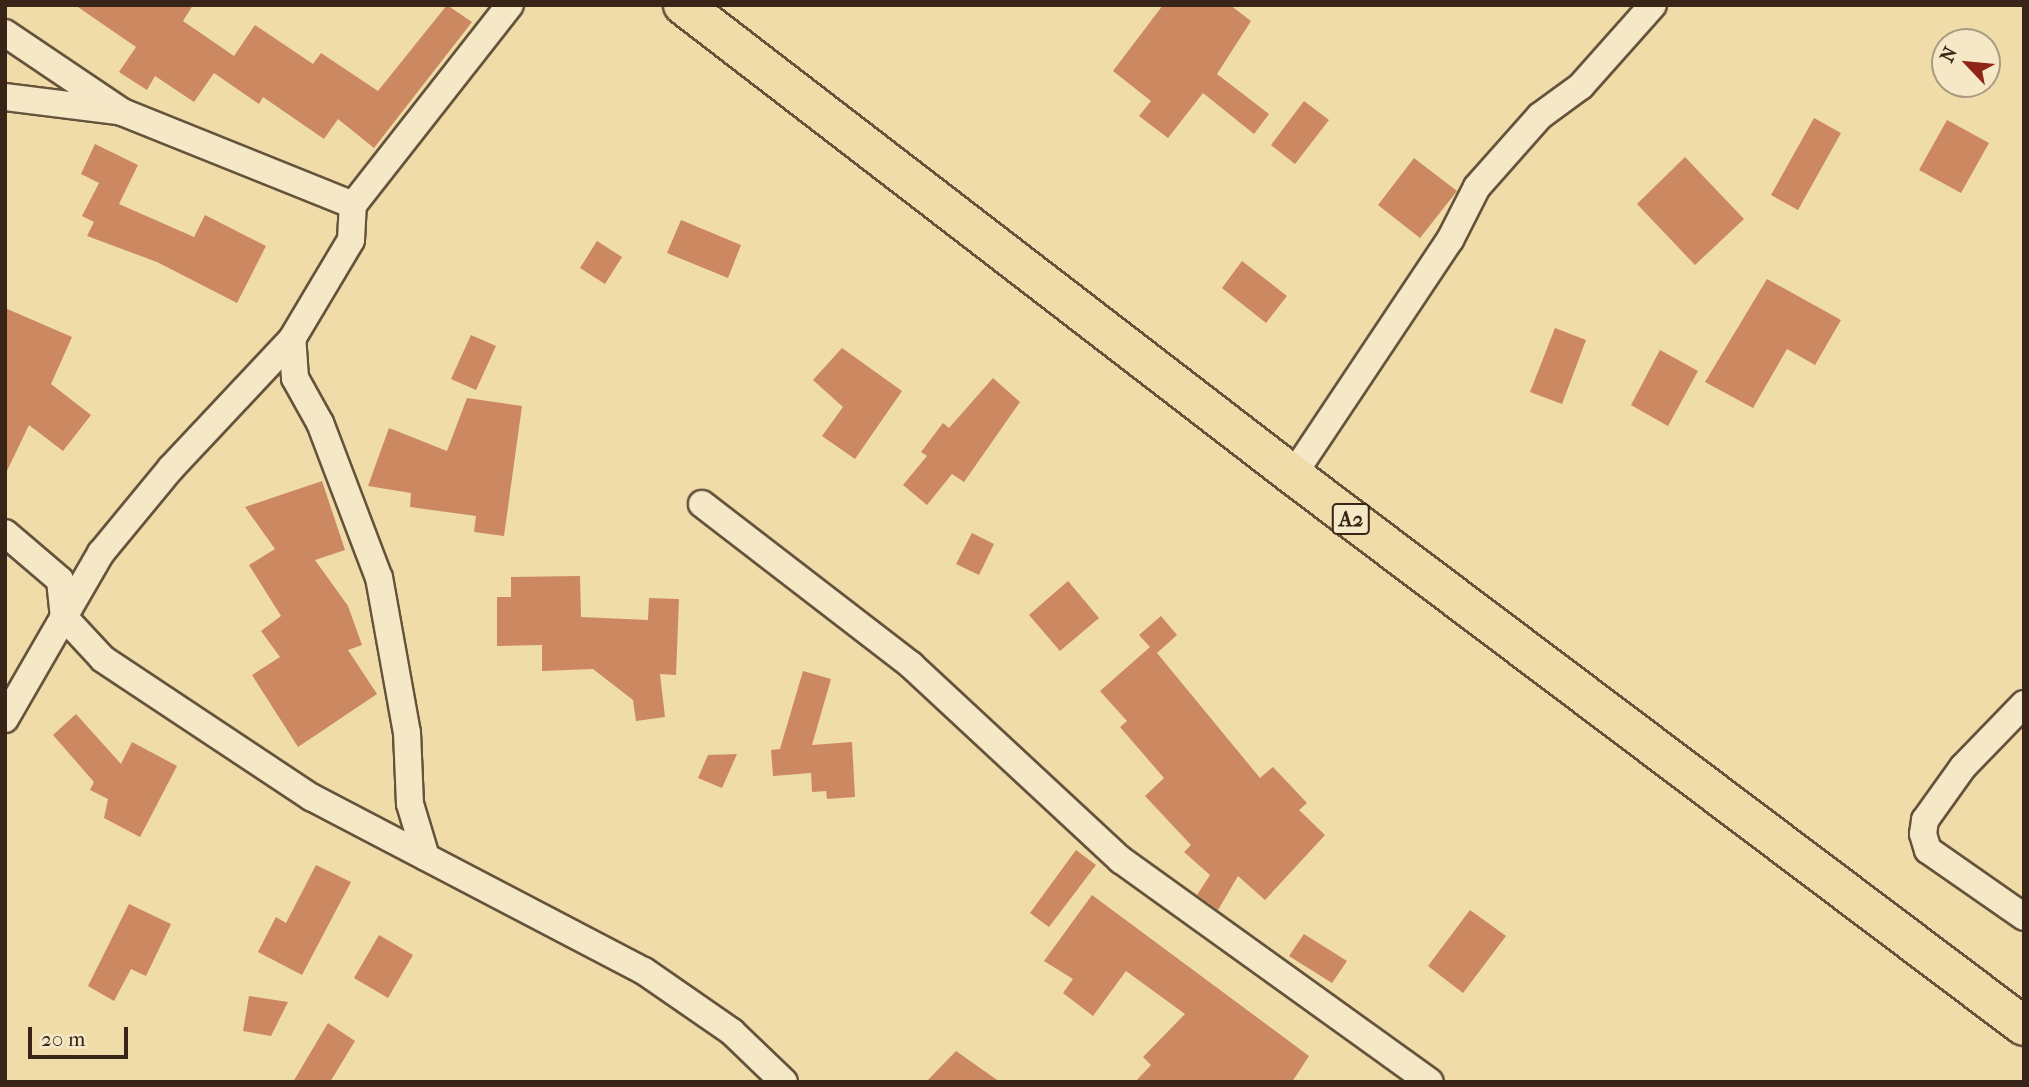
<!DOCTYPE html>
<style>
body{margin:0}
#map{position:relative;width:2029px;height:1087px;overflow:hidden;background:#efdca9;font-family:"IM FELL French Canon",serif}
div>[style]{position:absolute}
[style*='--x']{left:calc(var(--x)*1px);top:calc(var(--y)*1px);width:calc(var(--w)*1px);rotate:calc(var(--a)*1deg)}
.building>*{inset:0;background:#cc8860}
.roads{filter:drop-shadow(2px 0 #66533c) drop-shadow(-2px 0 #66533c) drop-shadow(0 2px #66533c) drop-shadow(0 -2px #66533c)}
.minor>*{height:26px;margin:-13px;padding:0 13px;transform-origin:13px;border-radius:13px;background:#f5e8c7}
.trunk>*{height:38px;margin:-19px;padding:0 19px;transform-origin:19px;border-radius:19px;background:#efdca9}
span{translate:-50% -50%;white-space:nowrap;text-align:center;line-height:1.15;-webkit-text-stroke:6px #f5e8c7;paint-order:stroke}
.shield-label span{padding:2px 5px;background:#f5e8c7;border:2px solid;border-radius:5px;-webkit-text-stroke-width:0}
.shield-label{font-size:21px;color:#382517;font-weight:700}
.frame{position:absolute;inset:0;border:7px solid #382517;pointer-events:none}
.north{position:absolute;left:1931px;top:28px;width:70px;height:70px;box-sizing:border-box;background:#f5e8c7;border:2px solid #a99a81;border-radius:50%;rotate:296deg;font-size:19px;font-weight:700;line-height:28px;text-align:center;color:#382517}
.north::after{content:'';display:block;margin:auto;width:24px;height:32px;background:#8f2418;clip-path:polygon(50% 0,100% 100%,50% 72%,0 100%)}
.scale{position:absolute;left:28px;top:1027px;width:100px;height:32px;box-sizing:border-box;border:4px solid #382517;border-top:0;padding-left:9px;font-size:21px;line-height:24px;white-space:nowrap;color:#382517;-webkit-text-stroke:5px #f5e8c7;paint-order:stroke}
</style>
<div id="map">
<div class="building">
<div style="clip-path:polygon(75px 5px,193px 5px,183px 21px,234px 56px,255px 25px,313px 64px,321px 53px,378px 91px,447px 5px,472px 22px,374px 148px,338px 119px,324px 139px,263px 97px,259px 104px,214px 73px,194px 102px,155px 76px,147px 90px,119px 72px,136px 47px)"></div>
<div style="clip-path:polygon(1163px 5px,1230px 5px,1251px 21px,1217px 74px,1269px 114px,1254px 134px,1203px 93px,1168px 138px,1139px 116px,1151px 101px,1113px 71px)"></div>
<div style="clip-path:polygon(1304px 101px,1329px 120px,1295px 164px,1271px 145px)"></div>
<div style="clip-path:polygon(1814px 118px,1841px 133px,1798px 210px,1771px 195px)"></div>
<div style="clip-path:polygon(1947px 120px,1989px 143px,1961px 193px,1919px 170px)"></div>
<div style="clip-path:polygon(95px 144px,138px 165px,119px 204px,194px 237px,205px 215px,266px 246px,237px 303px,157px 262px,87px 236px,94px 222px,82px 216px,99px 183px,81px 174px)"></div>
<div style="clip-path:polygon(1685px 157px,1744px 219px,1695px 265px,1637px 204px)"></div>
<div style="clip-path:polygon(1414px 158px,1457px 191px,1420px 238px,1378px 205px)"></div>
<div style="clip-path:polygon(681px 220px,741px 245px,728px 278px,667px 253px)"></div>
<div style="clip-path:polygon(597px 241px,622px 257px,605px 284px,580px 268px)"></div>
<div style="clip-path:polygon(1242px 261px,1287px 296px,1266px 323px,1222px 288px)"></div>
<div style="clip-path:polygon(1767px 279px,1841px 320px,1815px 365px,1787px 349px,1753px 408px,1705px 382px)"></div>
<div style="clip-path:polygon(5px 308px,72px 337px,51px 384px,91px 415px,63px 451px,29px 425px,5px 475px)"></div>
<div style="clip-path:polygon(1555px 328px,1586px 340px,1562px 404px,1530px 392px)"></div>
<div style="clip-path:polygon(471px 335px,496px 346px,476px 390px,451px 379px)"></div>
<div style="clip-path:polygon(842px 348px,902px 391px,855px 459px,822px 436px,843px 407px,813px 380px)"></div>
<div style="clip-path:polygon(1660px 350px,1698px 371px,1668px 426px,1631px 405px)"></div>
<div style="clip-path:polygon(993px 378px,1020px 402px,964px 482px,952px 474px,927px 505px,903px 485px,927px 456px,921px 452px,943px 423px,949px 428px)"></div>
<div style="clip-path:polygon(467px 398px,522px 406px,504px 536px,474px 532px,476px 516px,410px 507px,411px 493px,368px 486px,389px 428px,447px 451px)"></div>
<div style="clip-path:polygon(322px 481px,345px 550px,315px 560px,348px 606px,362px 645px,348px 650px,377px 694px,298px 747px,252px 675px,280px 657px,261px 631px,281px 616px,249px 565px,275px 549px,245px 507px)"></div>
<div style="clip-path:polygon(972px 533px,994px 544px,979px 575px,956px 564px)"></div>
<div style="clip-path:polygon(580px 576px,581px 617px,648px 620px,649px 598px,679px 599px,676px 675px,660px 674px,665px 717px,636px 721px,633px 700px,593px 669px,542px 671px,542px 645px,497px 646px,497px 597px,511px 597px,511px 577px)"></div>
<div style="clip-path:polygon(1068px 581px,1099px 618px,1060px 651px,1029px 615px)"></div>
<div style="clip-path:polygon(1161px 616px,1177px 635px,1157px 653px,1260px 778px,1273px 767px,1307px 803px,1299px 810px,1325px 835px,1265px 900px,1238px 876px,1218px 910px,1197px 895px,1210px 875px,1184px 852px,1191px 845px,1145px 796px,1164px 778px,1120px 727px,1127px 721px,1100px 691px,1150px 647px,1139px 635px)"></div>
<div style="clip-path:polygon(803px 671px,831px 679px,812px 745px,852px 742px,855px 797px,827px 799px,826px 791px,812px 792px,811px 773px,773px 776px,771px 750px,780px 749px)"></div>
<div style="clip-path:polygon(76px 714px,121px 764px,132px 742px,177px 766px,140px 837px,104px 818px,108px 799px,90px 790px,94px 782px,53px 735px)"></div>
<div style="clip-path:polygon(737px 754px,722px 788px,698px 778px,708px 755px)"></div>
<div style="clip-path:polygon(1076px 850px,1096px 865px,1049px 927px,1030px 913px)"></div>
<div style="clip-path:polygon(316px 865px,351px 882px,302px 975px,258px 952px,276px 917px,286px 923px)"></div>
<div style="clip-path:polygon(1092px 895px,1309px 1056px,1292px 1082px,1135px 1082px,1151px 1065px,1143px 1057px,1185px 1014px,1126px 971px,1093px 1016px,1063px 993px,1073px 979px,1044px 961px)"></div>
<div style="clip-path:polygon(129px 904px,171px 924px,146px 976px,131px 969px,114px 1001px,88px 986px)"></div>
<div style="clip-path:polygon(1470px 910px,1506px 936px,1463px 993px,1428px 966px)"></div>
<div style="clip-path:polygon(1304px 934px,1347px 961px,1332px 983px,1289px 956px)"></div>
<div style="clip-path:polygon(379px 935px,413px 955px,388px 998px,354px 978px)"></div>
<div style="clip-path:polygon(249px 996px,288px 1002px,271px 1036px,243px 1031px)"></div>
<div style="clip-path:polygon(328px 1023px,355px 1041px,330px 1082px,293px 1082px)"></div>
<div style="clip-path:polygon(956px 1051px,1000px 1082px,926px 1082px)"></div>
</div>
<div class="roads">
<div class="minor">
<div style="--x:5;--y:33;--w:141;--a:34"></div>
<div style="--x:122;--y:112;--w:249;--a:21.9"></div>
<div style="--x:5;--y:97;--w:113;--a:7.1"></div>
<div style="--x:1293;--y:475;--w:283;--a:-56.3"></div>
<div style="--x:1450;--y:240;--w:59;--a:-63"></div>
<div style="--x:1477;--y:187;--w:95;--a:-48.4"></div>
<div style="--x:1540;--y:116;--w:51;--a:-36.2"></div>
<div style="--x:1581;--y:86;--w:108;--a:-48.4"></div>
<div style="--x:702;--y:504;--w:264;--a:37.6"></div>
<div style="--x:911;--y:665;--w:287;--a:42.9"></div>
<div style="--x:1121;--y:860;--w:380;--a:35.7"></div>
<div style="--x:5;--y:533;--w:72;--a:40.5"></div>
<div style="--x:60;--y:580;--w:37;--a:84"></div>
<div style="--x:64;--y:617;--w:57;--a:47.1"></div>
<div style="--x:103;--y:659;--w:250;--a:33.6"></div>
<div style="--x:311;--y:797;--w:376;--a:27.6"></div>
<div style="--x:644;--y:971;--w:107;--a:34.7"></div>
<div style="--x:732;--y:1032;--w:72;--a:43.9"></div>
<div style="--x:2024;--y:704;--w:88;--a:134.1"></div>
<div style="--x:1963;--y:767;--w:65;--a:125.6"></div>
<div style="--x:1925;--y:820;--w:14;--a:98"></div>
<div style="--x:1923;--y:834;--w:17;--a:73"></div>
<div style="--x:1928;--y:850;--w:117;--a:34.9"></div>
<div style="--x:5;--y:719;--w:192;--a:-60"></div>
<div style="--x:101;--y:553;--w:110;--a:-50.5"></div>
<div style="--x:171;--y:468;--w:177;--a:-46.8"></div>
<div style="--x:426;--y:857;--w:55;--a:-106.8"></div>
<div style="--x:410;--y:804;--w:71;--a:-92.4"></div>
<div style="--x:407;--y:733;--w:158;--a:-100.2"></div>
<div style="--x:379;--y:578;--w:166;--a:-110.8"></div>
<div style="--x:320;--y:423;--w:51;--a:-119.1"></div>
<div style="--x:295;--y:378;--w:39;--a:-94"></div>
<div style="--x:292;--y:339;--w:115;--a:-59.2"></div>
<div style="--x:351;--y:240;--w:35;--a:-87"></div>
<div style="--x:353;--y:205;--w:254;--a:-51.9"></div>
</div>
<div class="trunk">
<div style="--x:683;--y:5;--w:770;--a:37.61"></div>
<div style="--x:1293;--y:475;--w:915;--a:37.01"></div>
</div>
</div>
<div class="shield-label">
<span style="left:1351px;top:519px">A2</span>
</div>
<div class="frame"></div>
<div class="north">N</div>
<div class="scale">20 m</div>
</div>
